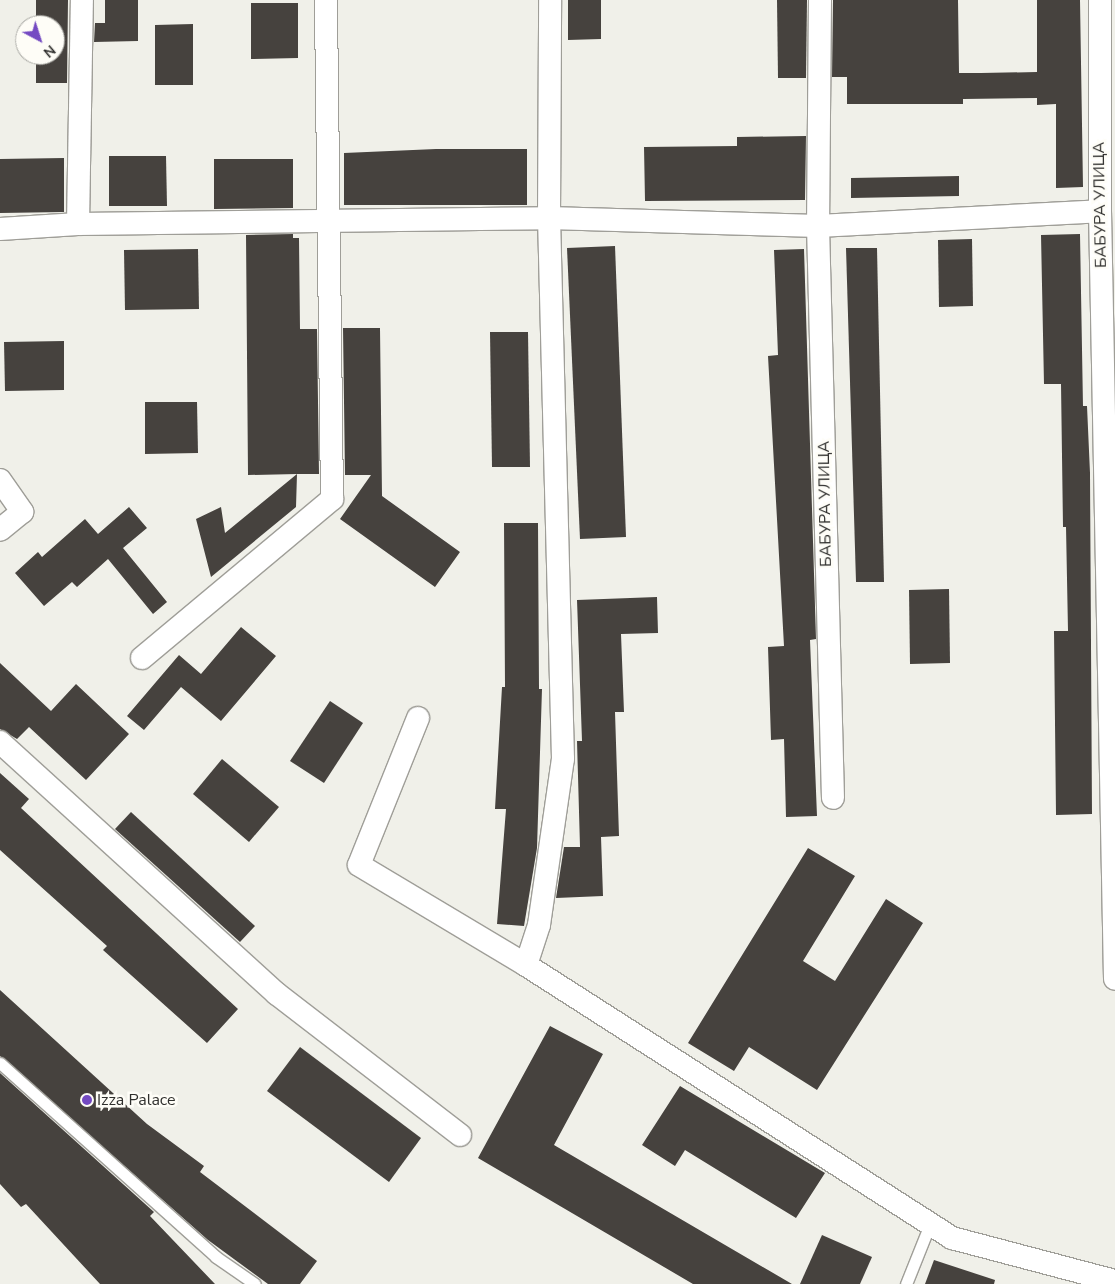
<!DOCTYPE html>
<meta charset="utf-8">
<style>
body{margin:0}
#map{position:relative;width:1115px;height:1284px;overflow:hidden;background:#f0f0e9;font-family:"Nunito Sans",sans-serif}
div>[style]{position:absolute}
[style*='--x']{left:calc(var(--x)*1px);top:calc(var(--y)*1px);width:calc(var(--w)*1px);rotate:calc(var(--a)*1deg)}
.building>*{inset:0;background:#46423e}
.roads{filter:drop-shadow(1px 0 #9f9e98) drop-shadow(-1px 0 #9f9e98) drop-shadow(0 1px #9f9e98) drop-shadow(0 -1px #9f9e98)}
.service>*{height:11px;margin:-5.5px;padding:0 5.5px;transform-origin:5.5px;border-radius:5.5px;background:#fff}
.minor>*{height:22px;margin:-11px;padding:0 11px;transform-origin:11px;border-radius:11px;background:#fff}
.dots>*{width:14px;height:14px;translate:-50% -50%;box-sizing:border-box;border:2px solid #fefdf7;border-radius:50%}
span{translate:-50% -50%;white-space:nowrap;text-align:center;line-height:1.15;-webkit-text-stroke:5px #fefdf7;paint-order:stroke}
.street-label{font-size:16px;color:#2f2f2d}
.poi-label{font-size:16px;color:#2f2f2d}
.left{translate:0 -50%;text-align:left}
.north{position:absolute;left:15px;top:15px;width:50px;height:50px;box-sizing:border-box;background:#fefdf7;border:1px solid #ababa6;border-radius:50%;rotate:140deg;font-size:14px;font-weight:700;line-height:20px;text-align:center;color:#2f2f2d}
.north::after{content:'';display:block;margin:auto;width:18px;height:22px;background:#744ac2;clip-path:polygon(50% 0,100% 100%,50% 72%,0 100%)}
</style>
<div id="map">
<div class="building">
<div style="clip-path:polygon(36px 0,68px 0,67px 83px,36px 83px,36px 55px,55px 55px,55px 25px,36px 25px)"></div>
<div style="clip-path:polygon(105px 0,138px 0,138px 41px,94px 42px,95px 23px,105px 23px)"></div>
<div style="clip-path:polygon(568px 0,601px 0,601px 39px,568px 40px)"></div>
<div style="clip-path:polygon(777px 0,807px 0,806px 78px,778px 78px)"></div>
<div style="clip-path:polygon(833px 0,958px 0,959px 73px,981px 73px,1037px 72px,1037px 0,1080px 0,1083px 187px,1056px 188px,1056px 104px,1037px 105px,1037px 98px,963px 99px,963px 104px,847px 104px,847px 77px,832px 77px)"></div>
<div style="clip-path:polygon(251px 3px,298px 3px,298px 58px,251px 59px)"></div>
<div style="clip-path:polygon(193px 24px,193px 85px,155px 85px,155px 25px)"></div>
<div style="clip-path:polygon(806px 136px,805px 200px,645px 201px,644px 147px,737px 146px,737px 137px)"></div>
<div style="clip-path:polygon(436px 149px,527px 149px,527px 205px,344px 205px,344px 153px)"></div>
<div style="clip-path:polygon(109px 156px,166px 156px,167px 206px,109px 206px)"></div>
<div style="clip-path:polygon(64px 158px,64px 212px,0 213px,0 159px)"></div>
<div style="clip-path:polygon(214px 159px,293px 159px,293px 208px,214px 209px)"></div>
<div style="clip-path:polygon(959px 176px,959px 196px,851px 198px,851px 178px)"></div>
<div style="clip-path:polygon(293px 234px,293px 238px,299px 238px,300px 329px,317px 329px,319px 474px,297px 474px,296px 507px,211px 577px,196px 519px,221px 507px,225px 533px,297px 474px,248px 475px,246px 235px)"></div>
<div style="clip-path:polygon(1080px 234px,1083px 406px,1087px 406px,1090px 473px,1092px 814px,1056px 815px,1054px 631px,1068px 631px,1066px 527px,1063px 527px,1061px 384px,1044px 384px,1041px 235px)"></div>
<div style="clip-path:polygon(972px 239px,973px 306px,939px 307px,938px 240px)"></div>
<div style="clip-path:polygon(615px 246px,626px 537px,580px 539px,567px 248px)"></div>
<div style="clip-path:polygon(846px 248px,877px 248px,884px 582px,856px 582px)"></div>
<div style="clip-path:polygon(198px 249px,199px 309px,125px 310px,124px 250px)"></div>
<div style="clip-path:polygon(804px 249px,816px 639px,810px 640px,817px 816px,786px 817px,784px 739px,771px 740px,768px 647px,784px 646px,768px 356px,778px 355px,774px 250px)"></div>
<div style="clip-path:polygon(343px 328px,380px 328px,382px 496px,460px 552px,435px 587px,340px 519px,371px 475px,345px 475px)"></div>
<div style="clip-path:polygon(490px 332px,528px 332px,530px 467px,492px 467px)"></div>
<div style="clip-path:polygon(64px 341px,64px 390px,5px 391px,4px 342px)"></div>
<div style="clip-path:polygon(145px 402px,197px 402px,198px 453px,145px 454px)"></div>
<div style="clip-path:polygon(129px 507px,147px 528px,123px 548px,167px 602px,153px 614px,108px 559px,77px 587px,72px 582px,44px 606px,15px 573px,38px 552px,42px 557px,85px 519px,98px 534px)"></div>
<div style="clip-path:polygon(504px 523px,538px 523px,539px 689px,542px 689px,537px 848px,524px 926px,497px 924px,506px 809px,495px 809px,502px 687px,505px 687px)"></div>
<div style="clip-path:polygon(949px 589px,950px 663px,910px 664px,909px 590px)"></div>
<div style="clip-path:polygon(657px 597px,658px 633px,621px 634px,624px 712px,615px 712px,619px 836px,601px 837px,603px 896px,556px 898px,564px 847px,580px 847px,577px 741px,582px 741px,577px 600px)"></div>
<div style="clip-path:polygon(241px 627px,276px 656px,221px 721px,181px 687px,144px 730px,127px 716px,179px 655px,201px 674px)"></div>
<div style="clip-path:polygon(0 663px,51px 711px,76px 684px,129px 734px,86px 780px,29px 727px,17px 739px,0 729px)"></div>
<div style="clip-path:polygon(330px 701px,363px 723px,324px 783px,290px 761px)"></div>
<div style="clip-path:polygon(222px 759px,279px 807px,249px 842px,193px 794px)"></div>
<div style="clip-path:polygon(0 773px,29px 799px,21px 808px,238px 1009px,207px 1043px,103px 950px,107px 946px,0 850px)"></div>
<div style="clip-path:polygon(131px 812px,255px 926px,240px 942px,115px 829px)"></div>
<div style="clip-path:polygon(808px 848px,855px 876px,803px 961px,835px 981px,886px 899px,923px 923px,817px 1090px,749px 1047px,734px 1071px,688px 1043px)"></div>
<div style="clip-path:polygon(0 990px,147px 1124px,204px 1166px,200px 1172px,317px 1261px,300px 1284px,268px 1284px,208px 1240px,0 1056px)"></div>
<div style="clip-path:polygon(550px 1026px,603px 1054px,554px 1145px,792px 1284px,693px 1284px,478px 1158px)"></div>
<div style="clip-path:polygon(300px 1047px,421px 1138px,389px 1182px,267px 1091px)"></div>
<div style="clip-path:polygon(0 1073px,154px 1212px,150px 1216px,215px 1284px,100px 1284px,26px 1204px,21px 1207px,0 1184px)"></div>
<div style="clip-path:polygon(680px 1086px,825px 1173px,796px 1218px,685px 1150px,675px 1166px,642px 1145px)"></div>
<div style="clip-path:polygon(822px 1235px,872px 1257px,860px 1284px,800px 1284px)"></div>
<div style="clip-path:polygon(934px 1260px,995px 1280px,994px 1284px,925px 1284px)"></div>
</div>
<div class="roads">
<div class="service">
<div style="--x:0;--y:1063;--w:290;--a:41.9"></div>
<div style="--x:216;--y:1257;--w:47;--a:34.7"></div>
<div style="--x:906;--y:1284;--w:65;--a:-68.2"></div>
</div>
<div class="minor">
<div style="--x:820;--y:0;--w:226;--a:90.5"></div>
<div style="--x:818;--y:226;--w:572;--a:88.5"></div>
<div style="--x:1100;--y:0;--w:211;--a:90"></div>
<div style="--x:1100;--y:211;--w:768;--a:88.88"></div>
<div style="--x:78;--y:224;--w:224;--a:-89"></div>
<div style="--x:0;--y:229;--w:78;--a:-3.7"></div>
<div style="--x:78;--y:224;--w:471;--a:-0.7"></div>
<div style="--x:549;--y:218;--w:269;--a:1.7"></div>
<div style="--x:818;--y:226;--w:282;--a:-3"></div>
<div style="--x:0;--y:480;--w:39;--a:55"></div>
<div style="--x:22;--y:512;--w:28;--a:141"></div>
<div style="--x:142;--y:658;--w:248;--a:-39.9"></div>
<div style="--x:332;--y:499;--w:499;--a:-90.7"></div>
<div style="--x:418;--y:718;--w:158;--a:111.9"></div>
<div style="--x:359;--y:865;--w:195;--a:30.9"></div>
<div style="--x:526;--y:965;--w:506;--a:32.65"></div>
<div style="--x:952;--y:1238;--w:169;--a:14.8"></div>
<div style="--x:0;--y:742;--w:374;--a:42.3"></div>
<div style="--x:277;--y:994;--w:231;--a:37.6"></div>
<div style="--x:526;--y:965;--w:42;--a:-72"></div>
<div style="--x:539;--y:925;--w:168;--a:-81.8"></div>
<div style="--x:563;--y:759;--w:541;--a:-91.48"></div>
<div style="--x:549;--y:218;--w:218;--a:-89.7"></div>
</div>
</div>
<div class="dots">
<div style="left:87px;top:1100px;background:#744ac2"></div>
</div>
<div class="street-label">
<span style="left:1100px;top:205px;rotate:-91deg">БАБУРА УЛИЦА</span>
<span style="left:825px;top:504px;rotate:-91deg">БАБУРА УЛИЦА</span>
</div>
<div class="poi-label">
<span class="left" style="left:97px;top:1100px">Izza Palace</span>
</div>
<div class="north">N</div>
</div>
